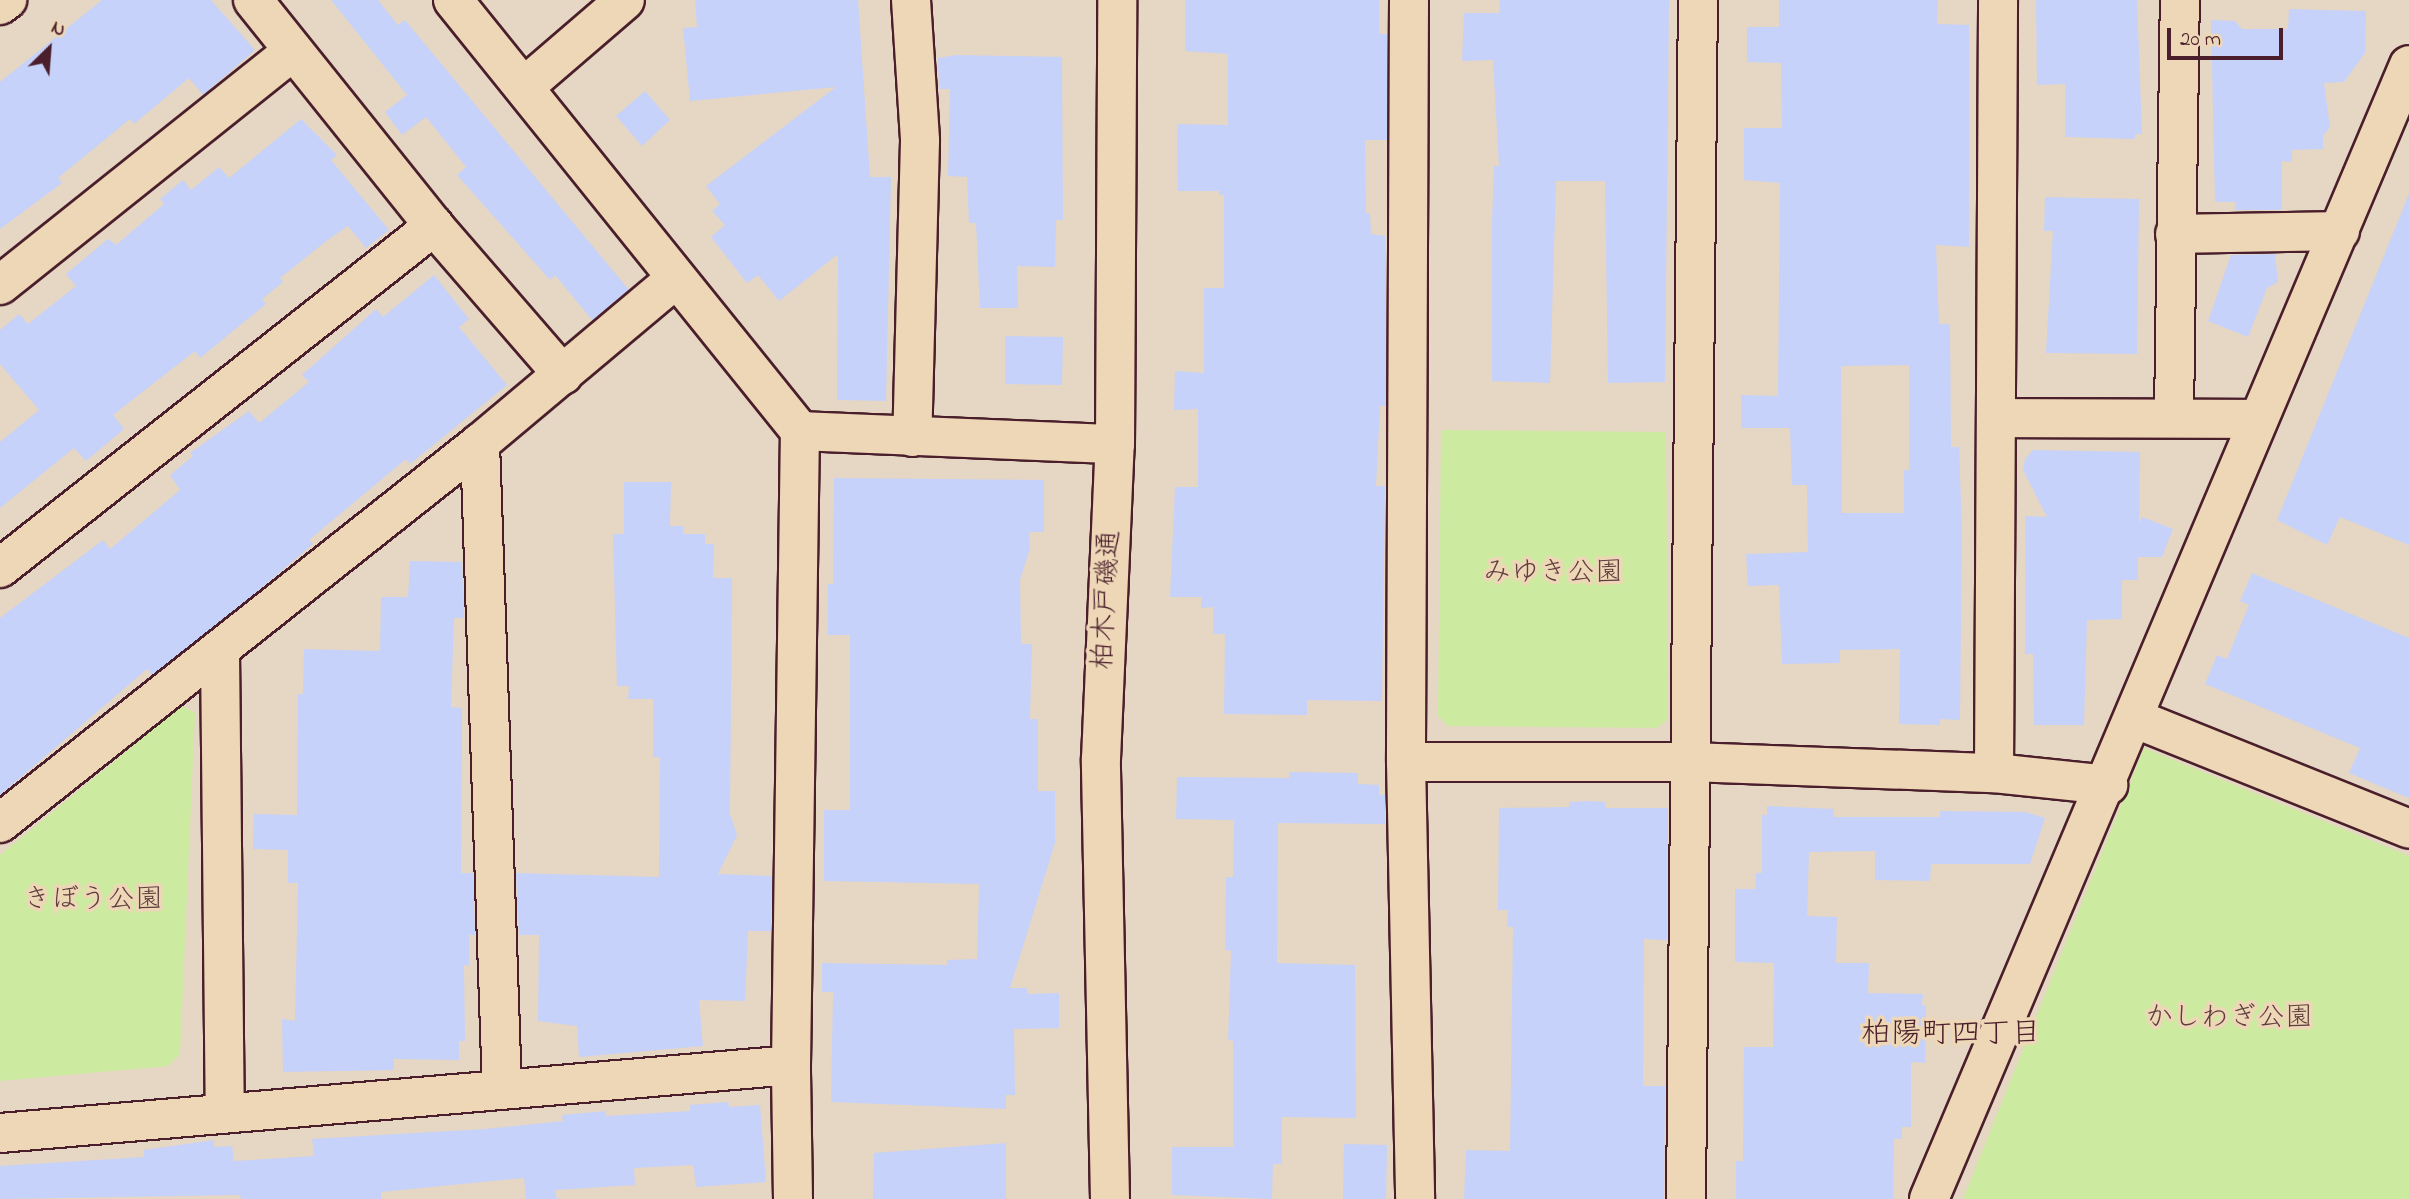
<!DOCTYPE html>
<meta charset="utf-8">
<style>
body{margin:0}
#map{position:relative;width:2409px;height:1199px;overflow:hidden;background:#e6d6c4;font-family:"Indie Flower","Klee One",sans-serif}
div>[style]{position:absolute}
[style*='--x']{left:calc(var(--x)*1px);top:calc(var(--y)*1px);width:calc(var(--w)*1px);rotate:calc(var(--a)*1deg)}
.green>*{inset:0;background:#cdeaa1}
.building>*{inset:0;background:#c6d2f9}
.roads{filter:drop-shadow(2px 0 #4a1f2b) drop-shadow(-2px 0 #4a1f2b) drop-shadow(0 2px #4a1f2b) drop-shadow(0 -2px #4a1f2b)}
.minor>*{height:38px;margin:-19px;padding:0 19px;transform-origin:19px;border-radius:19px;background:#eed7b7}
span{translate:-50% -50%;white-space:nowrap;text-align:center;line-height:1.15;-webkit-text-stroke:7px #eed7b7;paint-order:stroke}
.park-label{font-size:28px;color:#5e3d3d}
.street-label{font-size:28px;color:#4a1f2b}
.neighbourhood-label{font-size:30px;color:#4a1f2b}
.north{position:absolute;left:14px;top:14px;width:70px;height:70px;-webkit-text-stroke:5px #eed7b7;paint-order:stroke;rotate:25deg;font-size:19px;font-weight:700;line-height:28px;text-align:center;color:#4a1f2b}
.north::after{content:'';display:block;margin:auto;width:24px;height:32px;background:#4a1f2b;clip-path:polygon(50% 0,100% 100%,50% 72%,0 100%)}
.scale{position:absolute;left:2167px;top:28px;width:116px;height:32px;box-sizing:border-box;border:4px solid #4a1f2b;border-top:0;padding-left:9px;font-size:21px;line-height:24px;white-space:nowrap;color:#4a1f2b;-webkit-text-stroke:5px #eed7b7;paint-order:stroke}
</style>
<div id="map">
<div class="green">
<div style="clip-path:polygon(1441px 430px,1666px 432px,1668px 719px,1657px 728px,1448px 726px,1438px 716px)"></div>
<div style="clip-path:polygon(182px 706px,195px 713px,180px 1054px,168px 1066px,0 1081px,0 855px)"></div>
<div style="clip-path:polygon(2144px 748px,2409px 856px,2409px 1199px,1963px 1199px)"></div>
</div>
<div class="building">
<div style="clip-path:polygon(102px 0,211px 0,255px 50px,203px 95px,189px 78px,134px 124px,130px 119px,58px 178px,62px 183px,0 229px,0 82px)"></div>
<div style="clip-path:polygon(331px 0,378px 0,398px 25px,405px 20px,629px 290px,592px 320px,555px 275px,550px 280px,457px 175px,466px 167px,426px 117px,402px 135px,385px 112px,407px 95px)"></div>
<div style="clip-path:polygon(695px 0,858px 0,870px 177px,891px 177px,886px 401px,837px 400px,838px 254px,779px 301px,758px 275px,747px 283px,711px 237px,725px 225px,712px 211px,720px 204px,706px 186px,836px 87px,690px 101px,683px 28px,697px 27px)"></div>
<div style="clip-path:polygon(1185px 0,1379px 0,1379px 34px,1387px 34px,1387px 140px,1365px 140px,1366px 213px,1370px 213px,1371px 234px,1385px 236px,1386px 255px,1386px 406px,1380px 406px,1376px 486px,1385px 486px,1382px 701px,1307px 700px,1307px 715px,1224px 714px,1225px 634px,1213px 634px,1213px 607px,1201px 608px,1201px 597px,1170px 597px,1175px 487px,1198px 487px,1198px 409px,1174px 410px,1175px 371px,1204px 373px,1204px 288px,1224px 288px,1224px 195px,1219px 195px,1219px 191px,1178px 191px,1177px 144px,1178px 124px,1228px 125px,1228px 54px,1185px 51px)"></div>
<div style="clip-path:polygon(1500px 0,1669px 0,1665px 382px,1608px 383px,1605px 181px,1556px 181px,1550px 383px,1492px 381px,1492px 223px,1494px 166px,1499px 166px,1493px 60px,1462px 61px,1464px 13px,1499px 13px)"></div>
<div style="clip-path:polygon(evenodd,1779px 0,1938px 0,1937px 24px,1969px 25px,1969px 247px,1936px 245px,1939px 324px,1950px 324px,1951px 447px,1959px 447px,1962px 529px,1960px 720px,1940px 719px,1940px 725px,1899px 724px,1900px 649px,1840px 650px,1840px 663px,1782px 664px,1779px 585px,1748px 586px,1746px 554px,1808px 552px,1807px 485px,1792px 485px,1790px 428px,1741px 428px,1741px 395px,1778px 396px,1780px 183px,1744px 180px,1744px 128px,1782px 128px,1781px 63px,1747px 62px,1747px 27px,1779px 27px,1779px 0,1909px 365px,1909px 470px,1904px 470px,1904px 513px,1842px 513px,1841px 366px,1909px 365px)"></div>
<div style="clip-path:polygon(2036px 0,2137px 0,2142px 134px,2135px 134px,2135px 139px,2065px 137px,2065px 84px,2037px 85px)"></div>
<div style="clip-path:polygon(2289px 9px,2366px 11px,2365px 53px,2344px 82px,2324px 83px,2330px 127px,2323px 136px,2323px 149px,2292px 150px,2292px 162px,2282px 161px,2282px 210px,2235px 210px,2235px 202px,2215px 202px,2211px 20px,2235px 21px,2242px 29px,2288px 29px)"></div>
<div style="clip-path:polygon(957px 55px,1062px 57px,1063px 220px,1056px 220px,1055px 267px,1017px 266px,1018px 308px,980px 308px,976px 223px,969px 223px,967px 177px,948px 176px,950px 89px,939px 89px,938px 58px)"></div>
<div style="clip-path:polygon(645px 91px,670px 120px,642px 146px,616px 116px)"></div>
<div style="clip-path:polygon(301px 119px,337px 155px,331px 160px,389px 230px,366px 248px,348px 226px,329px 239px,280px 278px,283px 282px,262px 299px,266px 304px,200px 358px,195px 351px,113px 415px,124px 429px,86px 461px,74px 448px,0 508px,0 442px,39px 410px,0 364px,0 330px,19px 314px,28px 324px,76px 286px,66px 274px,108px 239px,116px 245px,164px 204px,160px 199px,183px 180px,191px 190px,219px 167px,229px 178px)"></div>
<div style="clip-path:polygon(2409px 194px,2409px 545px,2340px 517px,2327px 545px,2277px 520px)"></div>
<div style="clip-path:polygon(2045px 197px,2139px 199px,2137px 354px,2046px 353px,2053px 231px,2044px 231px)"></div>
<div style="clip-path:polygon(2275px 254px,2278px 282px,2267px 288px,2248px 337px,2208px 321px,2231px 255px)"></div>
<div style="clip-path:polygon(434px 275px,469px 319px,459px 327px,507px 385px,410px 464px,406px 459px,309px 540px,313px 544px,254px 594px,152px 675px,147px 669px,0 795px,0 618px,103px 540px,110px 549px,180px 490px,170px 475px,193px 456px,190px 453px,249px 411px,259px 423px,309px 382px,302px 375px,376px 309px,383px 317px)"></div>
<div style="clip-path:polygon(1005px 336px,1063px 337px,1062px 385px,1005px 384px)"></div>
<div style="clip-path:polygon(2033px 450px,2140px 452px,2139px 524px,2142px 517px,2173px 529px,2162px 557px,2138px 557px,2138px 580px,2122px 580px,2122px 619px,2087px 620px,2084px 725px,2034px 725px,2033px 654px,2025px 654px,2025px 516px,2047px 517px,2023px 470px,2025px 459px)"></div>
<div style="clip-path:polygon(834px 478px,1044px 480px,1044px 532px,1029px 532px,1030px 548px,1020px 580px,1021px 644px,1032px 644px,1030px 719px,1038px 719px,1038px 791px,1055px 791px,1055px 843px,1010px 988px,1027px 988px,1027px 994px,1059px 993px,1059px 1028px,1014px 1029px,1015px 1095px,1006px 1095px,1006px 1109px,831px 1102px,833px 992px,822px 992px,822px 963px,947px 965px,947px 960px,977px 959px,979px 884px,824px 881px,824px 810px,850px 810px,850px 635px,828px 635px,828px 584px,833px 584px)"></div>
<div style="clip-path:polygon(624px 482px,671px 482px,670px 526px,683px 526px,683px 534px,705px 534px,705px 544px,714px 544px,713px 578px,732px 578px,730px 814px,737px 835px,718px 874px,772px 876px,771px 931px,748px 931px,745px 1001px,699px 1000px,703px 1046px,579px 1057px,577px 1026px,538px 1021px,539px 935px,519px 935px,516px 873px,659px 877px,660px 757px,653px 757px,653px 699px,628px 699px,629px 686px,617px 686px,613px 534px,624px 534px)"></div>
<div style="clip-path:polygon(410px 561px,462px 562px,464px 618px,454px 618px,451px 707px,462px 708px,461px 873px,473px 873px,475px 935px,469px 935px,469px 966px,464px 965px,465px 1041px,459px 1041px,459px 1060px,394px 1059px,394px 1070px,283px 1072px,282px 1019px,295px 1021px,298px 883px,288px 883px,288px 850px,253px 849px,254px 814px,297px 815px,298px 694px,303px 694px,304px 649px,380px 651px,381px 597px,408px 597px)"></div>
<div style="clip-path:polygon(2252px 573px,2409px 638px,2409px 798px,2349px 773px,2360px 748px,2205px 684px,2217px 655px,2227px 659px,2249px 605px,2240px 601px)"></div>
<div style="clip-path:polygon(1289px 772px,1358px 773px,1358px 784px,1379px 785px,1379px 795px,1385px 795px,1385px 824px,1278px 823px,1277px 963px,1355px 965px,1356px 1118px,1282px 1117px,1282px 1164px,1273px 1164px,1272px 1199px,1172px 1195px,1172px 1147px,1233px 1147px,1233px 1041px,1228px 1040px,1231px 951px,1225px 950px,1226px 877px,1233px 877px,1234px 820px,1176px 819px,1177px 777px,1289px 778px)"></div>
<div style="clip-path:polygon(1588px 801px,1605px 802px,1605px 808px,1668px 808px,1667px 940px,1644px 939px,1643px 1086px,1665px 1086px,1664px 1199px,1464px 1199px,1466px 1150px,1510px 1151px,1513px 927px,1507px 927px,1508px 910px,1498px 910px,1499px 808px,1569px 807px,1569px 802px)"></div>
<div style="clip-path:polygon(1767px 806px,1834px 809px,1834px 817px,1940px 817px,1940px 811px,2025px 812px,2045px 818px,2030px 864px,1931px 864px,1930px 881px,1875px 880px,1875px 851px,1809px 852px,1807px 916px,1837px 917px,1836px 963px,1869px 963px,1868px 993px,1923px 994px,1922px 1005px,1926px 1005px,1925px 1063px,1911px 1062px,1911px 1127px,1902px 1127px,1902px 1139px,1894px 1139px,1893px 1199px,1736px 1199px,1736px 1161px,1743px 1161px,1744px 1047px,1773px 1047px,1774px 963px,1735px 962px,1735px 889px,1755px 889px,1756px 873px,1762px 873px,1762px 815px,1767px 815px)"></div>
<div style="clip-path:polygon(728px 1102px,729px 1107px,760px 1105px,766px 1182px,696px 1187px,693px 1165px,634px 1168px,635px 1185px,555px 1190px,557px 1199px,526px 1199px,524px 1178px,381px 1192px,381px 1199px,241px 1199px,240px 1195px,0 1199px,0 1166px,144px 1157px,144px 1150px,214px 1140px,214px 1147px,232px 1146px,234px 1161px,314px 1156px,312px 1139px,485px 1129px,563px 1121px,562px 1115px,606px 1111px,606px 1116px,690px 1111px,690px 1105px)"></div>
<div style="clip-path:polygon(1006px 1143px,1006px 1199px,873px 1199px,874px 1153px)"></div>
<div style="clip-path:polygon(1344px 1144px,1387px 1145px,1386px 1199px,1343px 1199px)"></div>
</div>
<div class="roads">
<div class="minor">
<div style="--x:253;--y:0;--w:290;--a:51.3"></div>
<div style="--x:434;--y:226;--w:197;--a:49.1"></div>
<div style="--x:453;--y:0;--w:553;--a:51.16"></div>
<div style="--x:800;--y:431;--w:315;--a:2.4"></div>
<div style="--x:911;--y:0;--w:141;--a:86.3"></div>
<div style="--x:920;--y:141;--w:296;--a:91.5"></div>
<div style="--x:1409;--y:0;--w:762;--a:90.23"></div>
<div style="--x:1406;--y:762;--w:437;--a:88.8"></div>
<div style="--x:0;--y:5;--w:9;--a:-36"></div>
<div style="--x:524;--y:87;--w:133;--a:-40.7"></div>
<div style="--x:2175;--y:234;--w:165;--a:-1"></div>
<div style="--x:0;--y:285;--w:375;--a:-38.6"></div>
<div style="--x:2174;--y:416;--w:416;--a:-89.2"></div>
<div style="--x:1996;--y:418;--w:262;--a:0.2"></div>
<div style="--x:480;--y:443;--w:647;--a:88.05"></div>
<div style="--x:0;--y:568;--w:553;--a:-38.24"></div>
<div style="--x:220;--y:653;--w:457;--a:89.4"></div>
<div style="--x:2136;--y:719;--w:294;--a:21.9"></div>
<div style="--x:1406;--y:762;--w:284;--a:0"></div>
<div style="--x:1690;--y:762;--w:304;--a:2.1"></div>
<div style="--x:1994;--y:773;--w:115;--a:6"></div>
<div style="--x:1994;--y:773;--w:773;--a:-89.7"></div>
<div style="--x:0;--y:823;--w:612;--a:-38.37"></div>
<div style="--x:480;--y:443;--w:253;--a:-40"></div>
<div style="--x:0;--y:1133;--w:794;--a:-4.91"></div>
<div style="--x:793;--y:1199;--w:134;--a:-90.9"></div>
<div style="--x:791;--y:1065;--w:634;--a:-89.19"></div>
<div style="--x:1110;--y:1199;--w:440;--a:-91.2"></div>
<div style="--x:1101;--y:759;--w:315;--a:-87.5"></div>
<div style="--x:1115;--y:444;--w:444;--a:-89.7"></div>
<div style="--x:1686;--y:1199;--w:1199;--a:-89.43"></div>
<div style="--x:1929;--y:1199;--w:1231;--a:-67.06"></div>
</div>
</div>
<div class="park-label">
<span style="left:1553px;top:574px">みゆき公園</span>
<span style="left:93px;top:901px">きぼう公園</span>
<span style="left:2229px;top:1019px">かしわぎ公園</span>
</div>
<div class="street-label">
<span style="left:1108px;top:600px;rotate:-87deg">柏木戸磯通</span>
</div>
<div class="neighbourhood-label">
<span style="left:1951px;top:1035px">柏陽町四丁目</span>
</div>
<div class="north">N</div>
<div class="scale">20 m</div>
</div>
